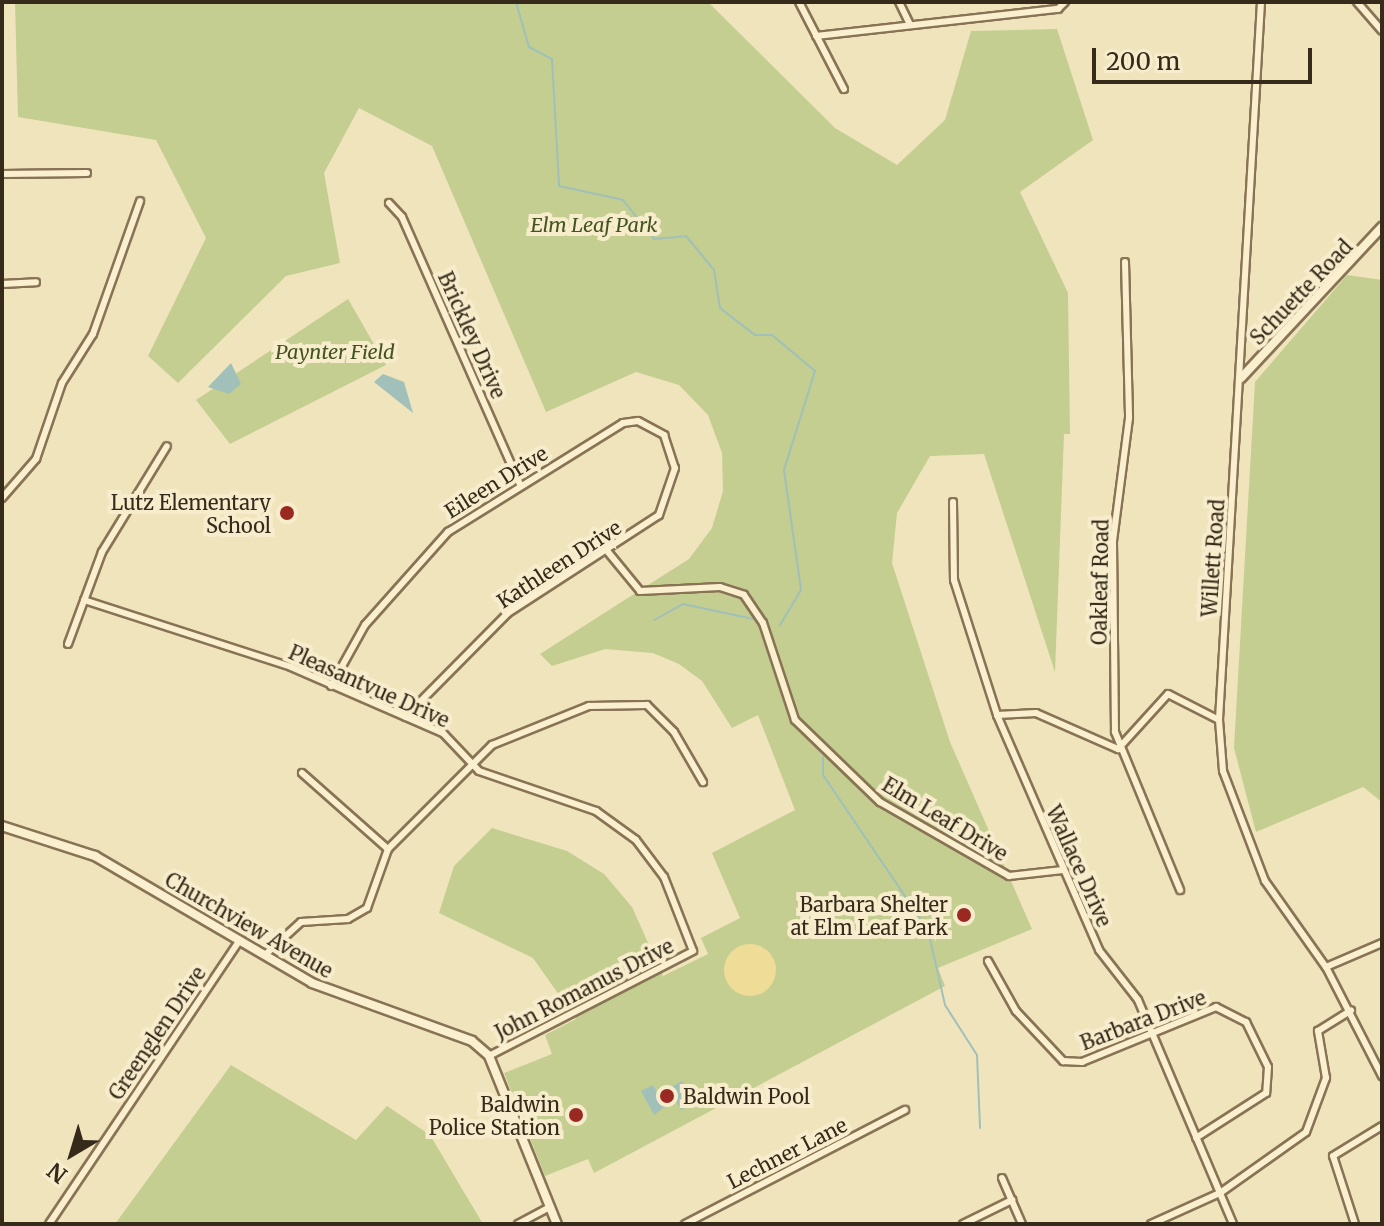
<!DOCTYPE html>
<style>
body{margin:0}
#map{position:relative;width:1384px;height:1226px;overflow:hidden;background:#f0e4bc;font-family:Merriweather,serif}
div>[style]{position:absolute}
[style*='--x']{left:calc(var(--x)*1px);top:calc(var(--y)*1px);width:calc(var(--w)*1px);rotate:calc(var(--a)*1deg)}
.green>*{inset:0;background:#c3ce90}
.sand>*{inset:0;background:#eedc97}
.round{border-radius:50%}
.water>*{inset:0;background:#a0c0b9}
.stream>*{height:2px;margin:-1px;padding:0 1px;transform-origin:1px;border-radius:1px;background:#a0c0b9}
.roads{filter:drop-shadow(2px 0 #887355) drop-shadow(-2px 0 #887355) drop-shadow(0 2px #887355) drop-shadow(0 -2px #887355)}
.minor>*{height:6px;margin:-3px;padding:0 3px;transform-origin:3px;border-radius:3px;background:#faf0cf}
.tertiary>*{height:8px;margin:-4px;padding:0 4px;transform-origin:4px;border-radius:4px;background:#faf0cf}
.dots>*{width:22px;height:22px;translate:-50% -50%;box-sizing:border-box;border:4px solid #f7edcc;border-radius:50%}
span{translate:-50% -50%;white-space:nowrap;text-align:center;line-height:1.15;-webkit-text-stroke:8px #f7edcc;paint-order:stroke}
.park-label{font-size:20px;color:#435420;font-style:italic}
.street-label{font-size:20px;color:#362a1a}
.poi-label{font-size:20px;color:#362a1a}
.right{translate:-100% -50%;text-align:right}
.left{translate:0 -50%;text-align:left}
.frame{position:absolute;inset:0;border:4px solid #362a1a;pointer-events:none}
.north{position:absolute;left:32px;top:1114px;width:80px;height:80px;-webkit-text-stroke:6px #f7edcc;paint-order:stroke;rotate:218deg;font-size:22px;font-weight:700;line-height:32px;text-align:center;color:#362a1a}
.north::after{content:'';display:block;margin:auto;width:28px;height:36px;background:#362a1a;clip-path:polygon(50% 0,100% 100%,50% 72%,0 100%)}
.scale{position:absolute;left:1092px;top:48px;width:220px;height:36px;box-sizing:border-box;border:4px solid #362a1a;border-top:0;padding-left:10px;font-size:24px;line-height:28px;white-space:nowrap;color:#362a1a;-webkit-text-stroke:6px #f7edcc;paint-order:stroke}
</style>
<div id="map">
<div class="green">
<div style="clip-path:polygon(15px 2px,708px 2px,835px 128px,897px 165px,945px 120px,971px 31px,1057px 29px,1093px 140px,1020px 192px,1068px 293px,1070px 434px,1064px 434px,1055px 672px,984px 454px,930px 456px,897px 513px,892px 563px,950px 742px,1032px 929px,938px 968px,945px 986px,594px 1173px,588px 1159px,545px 1176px,504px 1073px,552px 1054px,545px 1035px,576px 1019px,533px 958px,439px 913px,454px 866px,492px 828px,567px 851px,604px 874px,632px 907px,663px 976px,708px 954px,701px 938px,740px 918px,712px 853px,795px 810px,758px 715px,732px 728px,702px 681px,679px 664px,653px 653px,605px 649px,552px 666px,540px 654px,689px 559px,712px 528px,723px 491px,722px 453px,708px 415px,679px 385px,636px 372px,546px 412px,432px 146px,359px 108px,324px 173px,340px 263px,286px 276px,178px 383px,148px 356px,206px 238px,156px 140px,18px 117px)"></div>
<div style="clip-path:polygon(1347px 275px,1382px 280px,1382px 802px,1363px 787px,1256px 832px,1234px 748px,1255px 382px)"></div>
<div style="clip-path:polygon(348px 299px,386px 365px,230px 444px,196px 400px)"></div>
<div style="clip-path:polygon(231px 1065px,356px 1140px,387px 1106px,430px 1135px,483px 1224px,115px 1224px)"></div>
</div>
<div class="sand">
<div class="round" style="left:724px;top:944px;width:52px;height:52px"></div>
</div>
<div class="water">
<div style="clip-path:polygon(231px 363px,241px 384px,229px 394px,208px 387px)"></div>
<div style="clip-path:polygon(383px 374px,404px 382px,413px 413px,374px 382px)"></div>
<div style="clip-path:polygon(682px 1081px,694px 1103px,681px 1110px,675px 1099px,654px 1115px,641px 1091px,653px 1085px,658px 1094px)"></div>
</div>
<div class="stream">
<div style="--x:516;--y:2;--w:47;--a:73.9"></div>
<div style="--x:529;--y:47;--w:26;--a:28"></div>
<div style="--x:552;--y:59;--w:127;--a:86.8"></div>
<div style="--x:559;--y:186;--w:66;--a:12.3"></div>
<div style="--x:623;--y:200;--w:50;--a:51.5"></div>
<div style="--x:654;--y:239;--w:32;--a:-5"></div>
<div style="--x:686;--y:236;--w:44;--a:50.5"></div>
<div style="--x:714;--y:270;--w:38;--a:81"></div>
<div style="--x:720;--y:308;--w:44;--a:37.6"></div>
<div style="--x:755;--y:335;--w:17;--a:0"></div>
<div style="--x:772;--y:335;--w:56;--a:39.9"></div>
<div style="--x:815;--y:371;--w:104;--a:107.4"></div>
<div style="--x:784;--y:470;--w:121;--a:81.9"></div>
<div style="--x:801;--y:590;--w:41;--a:121"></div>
<div style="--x:654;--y:620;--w:33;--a:-29"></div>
<div style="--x:683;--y:604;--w:72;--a:12.1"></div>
<div style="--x:823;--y:757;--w:18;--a:90"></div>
<div style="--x:823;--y:775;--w:187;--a:55.9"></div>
<div style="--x:928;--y:930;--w:77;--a:77.2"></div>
<div style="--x:945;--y:1005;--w:59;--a:57.4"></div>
<div style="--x:977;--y:1055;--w:73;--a:87.6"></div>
</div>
<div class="roads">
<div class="minor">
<div style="--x:799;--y:2;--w:98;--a:62.7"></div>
<div style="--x:899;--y:2;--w:25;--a:64"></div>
<div style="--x:1261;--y:2;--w:719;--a:93.35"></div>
<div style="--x:1219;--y:720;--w:51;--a:85.5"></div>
<div style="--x:1223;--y:771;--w:118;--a:69.1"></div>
<div style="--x:1265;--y:881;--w:105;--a:54.7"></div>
<div style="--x:1326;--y:967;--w:123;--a:62.8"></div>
<div style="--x:1357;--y:2;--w:38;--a:49"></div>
<div style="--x:816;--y:36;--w:244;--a:-6.4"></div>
<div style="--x:1058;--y:9;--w:10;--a:-45"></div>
<div style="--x:2;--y:174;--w:85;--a:-0.7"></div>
<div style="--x:389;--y:203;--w:19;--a:47"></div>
<div style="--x:402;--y:217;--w:293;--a:66.2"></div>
<div style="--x:1125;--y:262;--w:156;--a:88.5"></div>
<div style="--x:1129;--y:418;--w:125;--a:97.4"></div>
<div style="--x:1113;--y:542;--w:190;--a:89.4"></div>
<div style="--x:1115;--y:732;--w:171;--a:67.6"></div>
<div style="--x:2;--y:284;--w:34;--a:-3"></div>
<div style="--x:2;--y:498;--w:52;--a:-48.9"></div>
<div style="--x:36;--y:459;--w:80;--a:-71.1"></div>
<div style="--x:62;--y:383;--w:58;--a:-57.7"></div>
<div style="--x:93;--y:334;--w:141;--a:-70.5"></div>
<div style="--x:953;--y:502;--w:78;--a:89.3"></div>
<div style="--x:954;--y:580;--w:142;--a:72.3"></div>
<div style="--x:997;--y:715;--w:256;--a:66.5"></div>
<div style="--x:1099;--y:950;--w:63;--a:52"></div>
<div style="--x:1138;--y:1000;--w:243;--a:67"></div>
<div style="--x:608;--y:552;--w:50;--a:50.6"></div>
<div style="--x:640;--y:591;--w:80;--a:-2.9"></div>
<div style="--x:720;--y:587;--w:25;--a:18"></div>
<div style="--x:744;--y:595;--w:34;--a:56"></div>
<div style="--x:763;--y:623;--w:102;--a:71.7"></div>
<div style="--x:795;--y:720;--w:118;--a:44"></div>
<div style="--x:880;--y:802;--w:149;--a:29.8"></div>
<div style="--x:1009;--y:876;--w:54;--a:-6.3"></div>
<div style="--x:84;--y:600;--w:218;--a:17.9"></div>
<div style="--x:291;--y:667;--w:166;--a:23.5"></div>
<div style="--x:443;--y:733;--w:52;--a:46.5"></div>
<div style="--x:479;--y:771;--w:124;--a:18.9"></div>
<div style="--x:596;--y:811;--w:49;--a:35.9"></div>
<div style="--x:636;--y:840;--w:46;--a:52.9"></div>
<div style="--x:664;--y:877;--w:79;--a:68.6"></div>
<div style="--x:693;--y:951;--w:229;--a:152.8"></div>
<div style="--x:68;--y:644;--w:98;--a:-69.7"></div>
<div style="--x:102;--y:552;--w:124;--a:-58.5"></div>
<div style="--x:331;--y:686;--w:70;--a:-60.9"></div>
<div style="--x:365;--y:625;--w:125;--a:-48.3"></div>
<div style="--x:448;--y:532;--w:206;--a:-31.9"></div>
<div style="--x:623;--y:423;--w:15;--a:-8"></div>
<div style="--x:638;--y:421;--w:30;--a:28"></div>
<div style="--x:664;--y:435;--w:35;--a:72"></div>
<div style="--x:675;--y:468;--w:50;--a:108.8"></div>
<div style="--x:659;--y:515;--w:180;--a:147"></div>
<div style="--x:508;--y:613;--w:146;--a:134.7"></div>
<div style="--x:997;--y:715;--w:39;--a:-3"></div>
<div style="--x:1036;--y:713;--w:90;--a:23.7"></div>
<div style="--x:1118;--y:749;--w:74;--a:-47.7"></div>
<div style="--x:1168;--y:694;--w:57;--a:27"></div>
<div style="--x:302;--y:773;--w:115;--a:41.5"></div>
<div style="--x:266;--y:954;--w:47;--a:-42.4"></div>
<div style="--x:301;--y:922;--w:47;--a:-3.7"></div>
<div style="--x:348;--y:919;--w:22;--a:-30"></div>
<div style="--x:367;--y:908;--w:63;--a:-70.4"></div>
<div style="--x:388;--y:849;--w:147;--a:-45"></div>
<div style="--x:492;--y:745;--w:105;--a:-21.9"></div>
<div style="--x:589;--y:706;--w:58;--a:-1"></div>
<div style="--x:647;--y:705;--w:38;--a:45"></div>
<div style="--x:674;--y:732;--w:58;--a:59.9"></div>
<div style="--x:988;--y:961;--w:57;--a:60.8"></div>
<div style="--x:1016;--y:1011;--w:69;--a:46.8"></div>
<div style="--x:1063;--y:1061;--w:19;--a:3"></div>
<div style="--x:1082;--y:1062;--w:145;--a:-22.3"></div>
<div style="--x:1216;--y:1007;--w:34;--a:27"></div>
<div style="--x:1246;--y:1022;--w:50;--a:63.9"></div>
<div style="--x:1268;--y:1067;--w:26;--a:94"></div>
<div style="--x:1266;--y:1093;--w:83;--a:147.3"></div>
<div style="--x:1326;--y:967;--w:61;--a:-23.2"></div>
<div style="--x:1002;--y:1178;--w:50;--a:66.5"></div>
<div style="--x:49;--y:1224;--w:342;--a:-56.1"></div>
<div style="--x:518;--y:1224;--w:36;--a:-28"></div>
<div style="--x:685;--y:1224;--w:248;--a:-27.4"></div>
<div style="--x:963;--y:1224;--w:55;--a:-26.1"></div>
<div style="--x:1151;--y:1224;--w:76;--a:-24.2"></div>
<div style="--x:1220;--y:1193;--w:105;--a:-35.3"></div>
<div style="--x:1306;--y:1132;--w:58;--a:-69.7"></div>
<div style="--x:1326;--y:1078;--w:48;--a:-99.7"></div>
<div style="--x:1318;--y:1031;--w:39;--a:-32"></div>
<div style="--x:1355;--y:1224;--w:71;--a:-107.9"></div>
<div style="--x:1333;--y:1156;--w:57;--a:-31.5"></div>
</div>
<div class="tertiary">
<div style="--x:1241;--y:378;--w:207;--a:-47"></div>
<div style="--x:2;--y:826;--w:98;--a:17.9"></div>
<div style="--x:95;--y:856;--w:251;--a:30.3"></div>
<div style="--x:312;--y:983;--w:170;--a:19.9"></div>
<div style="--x:472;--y:1041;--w:23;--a:41"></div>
<div style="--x:489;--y:1056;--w:181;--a:68"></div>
</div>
</div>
<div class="dots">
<div style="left:287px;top:513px;background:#9a2922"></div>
<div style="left:964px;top:915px;background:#9a2922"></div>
<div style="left:667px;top:1096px;background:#9a2922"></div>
<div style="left:576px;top:1115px;background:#9a2922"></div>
</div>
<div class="park-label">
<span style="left:594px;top:224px">Elm Leaf Park</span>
<span style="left:335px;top:351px">Paynter Field</span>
</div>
<div class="street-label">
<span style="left:1301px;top:292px;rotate:-46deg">Schuette Road</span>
<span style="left:472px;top:335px;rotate:66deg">Brickley Drive</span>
<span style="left:496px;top:482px;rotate:-32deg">Eileen Drive</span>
<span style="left:1213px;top:558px;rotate:-86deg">Willett Road</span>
<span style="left:559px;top:564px;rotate:-33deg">Kathleen Drive</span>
<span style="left:1100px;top:582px;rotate:-89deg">Oakleaf Road</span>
<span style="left:369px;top:686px;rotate:24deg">Pleasantvue Drive</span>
<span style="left:945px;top:819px;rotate:31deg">Elm Leaf Drive</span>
<span style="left:1079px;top:866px;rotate:66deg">Wallace Drive</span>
<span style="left:249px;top:925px;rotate:30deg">Churchview Avenue</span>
<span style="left:584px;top:989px;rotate:-27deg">John Romanus Drive</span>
<span style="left:1143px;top:1020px;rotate:-21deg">Barbara Drive</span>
<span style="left:157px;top:1033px;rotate:-56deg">Greenglen Drive</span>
<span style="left:787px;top:1153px;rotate:-27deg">Lechner Lane</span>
</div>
<div class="poi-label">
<span class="right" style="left:271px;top:514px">Lutz Elementary<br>School</span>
<span class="right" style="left:948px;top:916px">Barbara Shelter<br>at Elm Leaf Park</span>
<span class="left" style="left:683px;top:1096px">Baldwin Pool</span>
<span class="right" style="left:560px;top:1116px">Baldwin<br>Police Station</span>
</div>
<div class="frame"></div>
<div class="north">N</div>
<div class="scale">200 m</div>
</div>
